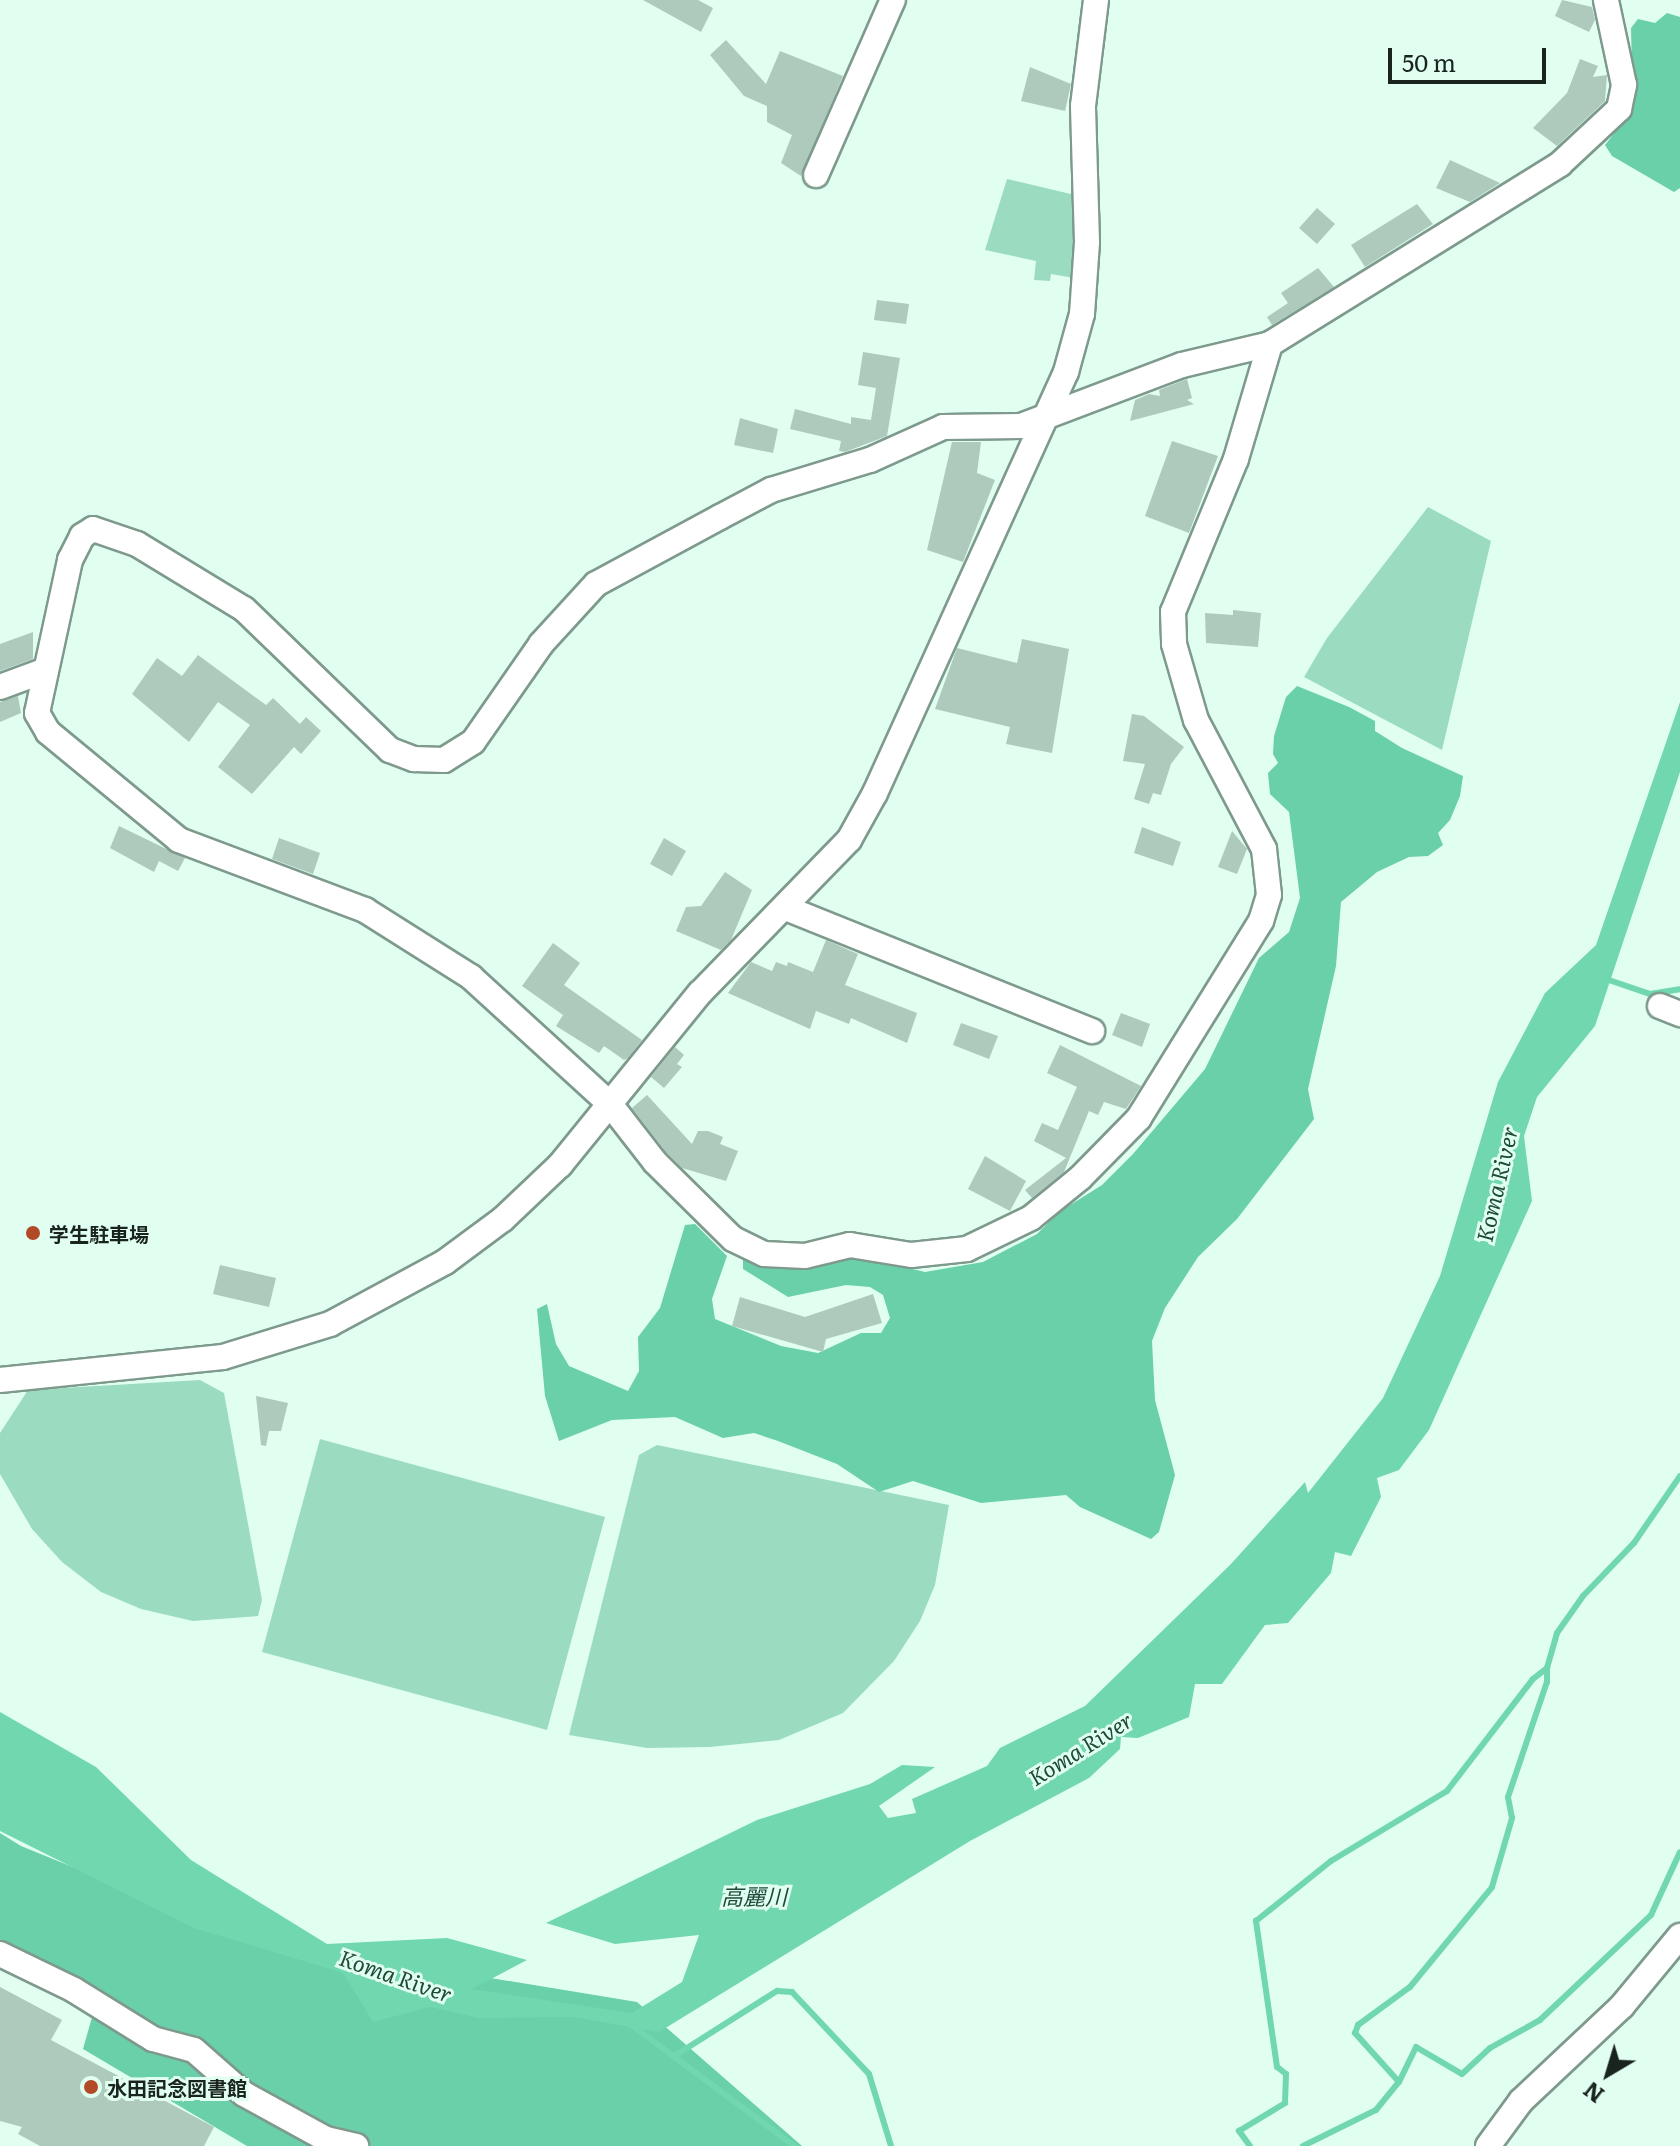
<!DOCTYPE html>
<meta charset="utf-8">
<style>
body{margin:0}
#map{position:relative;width:1680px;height:2146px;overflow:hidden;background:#e1fff1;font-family:Literata,"Noto Sans JP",serif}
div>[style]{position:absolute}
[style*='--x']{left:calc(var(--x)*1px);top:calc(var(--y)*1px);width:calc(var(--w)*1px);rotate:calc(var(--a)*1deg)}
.green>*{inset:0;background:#9bdcc1}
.forest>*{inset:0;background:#69d0a9}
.water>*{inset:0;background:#70d7af}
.stream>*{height:6px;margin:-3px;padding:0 3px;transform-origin:3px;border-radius:3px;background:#70d7af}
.building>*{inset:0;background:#adcabd}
.roads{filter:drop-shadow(2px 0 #7e9a8d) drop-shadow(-2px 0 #7e9a8d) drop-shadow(0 2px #7e9a8d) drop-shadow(0 -2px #7e9a8d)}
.minor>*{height:24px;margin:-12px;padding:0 12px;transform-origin:12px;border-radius:12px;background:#fff}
.dots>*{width:22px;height:22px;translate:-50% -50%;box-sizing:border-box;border:4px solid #e1fff1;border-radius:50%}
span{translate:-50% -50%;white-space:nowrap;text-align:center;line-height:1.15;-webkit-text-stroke:6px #e1fff1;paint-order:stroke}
.poi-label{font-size:20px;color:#19241f;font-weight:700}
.left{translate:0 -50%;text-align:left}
.water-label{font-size:22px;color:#1e4a3a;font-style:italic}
.north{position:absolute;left:1568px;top:2034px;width:80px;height:80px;-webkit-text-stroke:6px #e1fff1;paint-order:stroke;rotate:218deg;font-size:22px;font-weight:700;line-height:32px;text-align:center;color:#19241f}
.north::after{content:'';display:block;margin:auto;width:28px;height:36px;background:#19241f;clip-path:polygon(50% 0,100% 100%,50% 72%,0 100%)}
.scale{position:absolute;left:1388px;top:48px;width:158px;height:36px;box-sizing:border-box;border:4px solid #19241f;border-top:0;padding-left:10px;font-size:24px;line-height:28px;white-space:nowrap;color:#19241f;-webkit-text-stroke:6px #e1fff1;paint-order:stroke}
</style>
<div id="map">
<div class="green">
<div style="clip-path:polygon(1007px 179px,1075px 195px,1074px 278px,1051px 274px,1050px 281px,1034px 280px,1036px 261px,985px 250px)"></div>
<div style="clip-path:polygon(1428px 507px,1491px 541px,1442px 750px,1304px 677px,1327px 638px)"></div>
<div style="clip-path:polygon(200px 1380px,224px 1393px,262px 1600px,258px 1616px,193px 1621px,141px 1609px,101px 1592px,62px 1562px,32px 1529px,0 1474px,0 1433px,28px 1390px)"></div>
<div style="clip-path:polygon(320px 1439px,605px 1517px,547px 1730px,262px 1652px)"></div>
<div style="clip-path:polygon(657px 1445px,949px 1505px,935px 1585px,920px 1621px,894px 1661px,843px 1713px,779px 1740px,710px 1747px,647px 1748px,569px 1735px,639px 1455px)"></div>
</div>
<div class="forest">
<div style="clip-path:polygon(1667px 13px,1680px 17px,1680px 188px,1674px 192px,1612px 156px,1605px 145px,1633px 109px,1631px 28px,1638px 19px,1655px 23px)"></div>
<div style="clip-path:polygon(1297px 686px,1349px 707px,1375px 721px,1375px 731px,1402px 748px,1463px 776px,1460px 796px,1450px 820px,1438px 833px,1443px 845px,1428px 856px,1409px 857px,1377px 872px,1341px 902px,1336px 966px,1308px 1089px,1314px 1119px,1237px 1219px,1198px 1257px,1165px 1308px,1152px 1341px,1155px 1400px,1175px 1475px,1159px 1532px,1151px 1539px,1080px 1507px,1066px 1495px,981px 1503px,913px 1481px,879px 1492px,837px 1464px,778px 1441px,754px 1433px,723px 1438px,675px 1417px,612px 1420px,559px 1441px,545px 1396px,537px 1309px,547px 1304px,556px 1344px,569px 1366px,628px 1391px,639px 1371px,638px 1337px,660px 1308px,685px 1225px,695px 1224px,727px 1256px,712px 1299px,715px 1319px,781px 1346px,818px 1353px,861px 1333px,881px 1333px,890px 1318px,883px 1295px,870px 1287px,846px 1285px,788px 1297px,743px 1269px,743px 1257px,764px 1266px,796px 1268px,855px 1255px,925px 1272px,983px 1262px,1037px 1234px,1059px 1212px,1102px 1185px,1133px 1154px,1205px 1069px,1259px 958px,1289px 932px,1300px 898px,1289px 812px,1270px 794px,1268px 773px,1278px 763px,1273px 754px,1274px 736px,1286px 697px)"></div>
<div style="clip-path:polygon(0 1833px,21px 1846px,198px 1918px,454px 1972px,637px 2002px,802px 2146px,247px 2146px,83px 2049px,100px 1989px,0 1945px)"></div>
</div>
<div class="water">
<div style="clip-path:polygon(1680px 702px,1680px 772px,1595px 1026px,1537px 1097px,1524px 1136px,1532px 1201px,1429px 1430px,1399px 1470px,1377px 1478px,1381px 1497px,1351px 1556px,1335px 1552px,1331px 1573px,1288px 1623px,1265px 1625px,1222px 1684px,1195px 1684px,1189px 1717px,1138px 1738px,1121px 1737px,1120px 1749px,1089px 1778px,970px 1841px,659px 2032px,573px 2017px,478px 2018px,430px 2007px,373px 2022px,343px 1973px,194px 1928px,0 1831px,0 1712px,96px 1767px,191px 1860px,327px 1944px,447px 1938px,527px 1960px,472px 1989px,632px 2013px,682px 1982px,699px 1935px,615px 1944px,546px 1923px,757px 1820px,870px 1784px,902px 1765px,935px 1767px,879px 1806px,888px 1818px,916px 1813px,912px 1799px,987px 1766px,1000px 1748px,1085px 1706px,1231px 1564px,1305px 1482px,1308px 1493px,1383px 1398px,1440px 1276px,1498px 1082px,1545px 993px,1596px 945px)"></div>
</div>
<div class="stream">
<div style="--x:1603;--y:978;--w:50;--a:18.8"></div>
<div style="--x:1650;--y:994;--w:30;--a:-9"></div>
<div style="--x:630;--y:2024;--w:204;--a:36.6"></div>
<div style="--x:676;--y:2055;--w:120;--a:-32.4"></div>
<div style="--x:777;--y:1991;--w:15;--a:4"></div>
<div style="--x:792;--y:1992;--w:112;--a:46.8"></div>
<div style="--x:869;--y:2074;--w:75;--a:73"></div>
<div style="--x:1399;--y:2082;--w:66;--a:-131.9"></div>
<div style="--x:1355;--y:2033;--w:9;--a:-69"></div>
<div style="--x:1358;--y:2025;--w:64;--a:-36.2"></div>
<div style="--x:1410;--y:1987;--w:129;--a:-50.6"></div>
<div style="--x:1492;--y:1887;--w:72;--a:-73.8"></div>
<div style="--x:1512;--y:1818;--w:21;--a:-101"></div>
<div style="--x:1508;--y:1797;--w:121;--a:-71.3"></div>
<div style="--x:1547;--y:1682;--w:14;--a:-90"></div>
<div style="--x:1250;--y:2146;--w:19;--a:-126"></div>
<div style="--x:1239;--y:2131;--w:54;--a:-31.3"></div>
<div style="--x:1285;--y:2103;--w:29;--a:-88"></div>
<div style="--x:1286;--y:2074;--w:11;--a:-142"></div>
<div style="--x:1277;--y:2067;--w:148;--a:-98.2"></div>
<div style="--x:1256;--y:1921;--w:96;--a:-38.7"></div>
<div style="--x:1331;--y:1861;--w:135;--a:-31.1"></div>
<div style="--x:1447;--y:1791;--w:141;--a:-52.5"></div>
<div style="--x:1533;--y:1679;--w:18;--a:-38"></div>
<div style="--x:1547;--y:1668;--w:36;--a:-74"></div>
<div style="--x:1557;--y:1633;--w:45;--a:-54.9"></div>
<div style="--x:1583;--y:1596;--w:74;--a:-46.1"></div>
<div style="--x:1634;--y:1543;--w:81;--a:-55.5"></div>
<div style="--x:1303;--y:2146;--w:81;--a:-26.3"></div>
<div style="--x:1376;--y:2110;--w:36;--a:-51"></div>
<div style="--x:1399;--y:2082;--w:39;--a:-64"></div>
<div style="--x:1416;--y:2047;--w:53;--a:30.4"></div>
<div style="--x:1462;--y:2074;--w:38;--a:-43"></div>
<div style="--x:1490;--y:2048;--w:57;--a:-29.2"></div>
<div style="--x:1540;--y:2020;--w:153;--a:-43.4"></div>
<div style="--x:1651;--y:1915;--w:69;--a:-65.3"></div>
</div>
<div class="building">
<div style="clip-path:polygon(643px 0,698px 0,713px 8px,701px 32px)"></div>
<div style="clip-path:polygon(1562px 0,1592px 7px,1595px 20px,1589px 32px,1555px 16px)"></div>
<div style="clip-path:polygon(726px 40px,766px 84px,780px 51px,843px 76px,801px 176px,781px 163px,792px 135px,767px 122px,767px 106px,744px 96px,710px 55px)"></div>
<div style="clip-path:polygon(1580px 59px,1598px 66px,1593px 77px,1607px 75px,1605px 101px,1557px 146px,1533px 128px,1567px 93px)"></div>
<div style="clip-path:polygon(1030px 67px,1071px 84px,1065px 111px,1021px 101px)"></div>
<div style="clip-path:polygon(1450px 160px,1500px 183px,1470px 202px,1436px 188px)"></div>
<div style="clip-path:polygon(1417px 204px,1433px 224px,1365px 267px,1351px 245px)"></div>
<div style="clip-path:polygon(1317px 208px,1335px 224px,1317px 244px,1299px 228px)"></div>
<div style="clip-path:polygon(1318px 268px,1334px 287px,1272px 325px,1267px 317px,1288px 303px,1281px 293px)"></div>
<div style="clip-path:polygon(877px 300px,909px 304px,906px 324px,874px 320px)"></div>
<div style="clip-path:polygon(863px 352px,900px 358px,887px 436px,845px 452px,839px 451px,841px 441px,790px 429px,795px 409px,851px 424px,851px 417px,871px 420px,876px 388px,858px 385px)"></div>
<div style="clip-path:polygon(1187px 379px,1192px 398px,1187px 400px,1194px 404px,1130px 421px,1135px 400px,1149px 394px,1160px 396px,1159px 390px)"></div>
<div style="clip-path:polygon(740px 418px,778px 429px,773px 453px,734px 445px)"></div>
<div style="clip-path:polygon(1172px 441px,1218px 456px,1189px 533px,1145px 516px)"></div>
<div style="clip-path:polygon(952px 442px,981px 442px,977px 473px,995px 480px,963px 562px,927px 550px)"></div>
<div style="clip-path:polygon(1233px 610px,1261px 613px,1258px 647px,1206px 643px,1205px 613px,1233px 615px)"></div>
<div style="clip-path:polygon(33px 632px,33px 659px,0 671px,0 644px)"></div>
<div style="clip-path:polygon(1022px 639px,1069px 649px,1052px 753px,1006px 744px,1010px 727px,935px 709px,957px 648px,1017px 663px)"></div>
<div style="clip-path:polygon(198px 655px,266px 705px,273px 698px,300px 724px,306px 717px,321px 731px,301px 754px,294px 747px,252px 794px,218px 767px,250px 725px,218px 702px,189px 742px,132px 694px,157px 658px,182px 676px)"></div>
<div style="clip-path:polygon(18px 696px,21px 713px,0 722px,0 702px)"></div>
<div style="clip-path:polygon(1132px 714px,1144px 716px,1184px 747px,1171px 764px,1161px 795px,1153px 793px,1149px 804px,1134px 799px,1145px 764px,1123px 761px)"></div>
<div style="clip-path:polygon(119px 826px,185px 858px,178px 871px,159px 861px,154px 872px,110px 848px)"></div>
<div style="clip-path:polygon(1142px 827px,1181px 842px,1173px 866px,1134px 853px)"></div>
<div style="clip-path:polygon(1232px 831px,1247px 849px,1237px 874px,1218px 867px)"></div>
<div style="clip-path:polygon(279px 838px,320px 853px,313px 874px,272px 859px)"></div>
<div style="clip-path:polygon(664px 838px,686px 851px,672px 876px,650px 864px)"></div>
<div style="clip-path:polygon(725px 872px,752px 890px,731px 940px,721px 950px,676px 931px,686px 907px,701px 906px)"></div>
<div style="clip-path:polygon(826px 940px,858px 954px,845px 985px,917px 1013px,907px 1043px,851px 1018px,849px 1024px,816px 1011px,810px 1029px,728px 993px,751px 962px,772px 971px,776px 962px,787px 966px,788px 962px,813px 972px)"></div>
<div style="clip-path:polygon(553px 943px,580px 963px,564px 985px,642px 1040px,628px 1058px,624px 1060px,604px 1046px,599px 1053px,556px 1026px,563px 1015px,522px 986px)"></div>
<div style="clip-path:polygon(1121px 1013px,1150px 1024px,1142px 1047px,1112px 1035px)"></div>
<div style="clip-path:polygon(961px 1023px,998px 1036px,989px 1059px,953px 1045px)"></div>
<div style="clip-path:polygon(1060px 1045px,1141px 1086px,1126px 1109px,1104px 1102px,1098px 1115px,1089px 1111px,1064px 1172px,1032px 1198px,1025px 1190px,1066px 1158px,1034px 1141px,1042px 1123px,1058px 1130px,1077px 1087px,1047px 1073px)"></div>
<div style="clip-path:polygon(675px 1047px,684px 1055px,677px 1064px,682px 1067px,664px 1088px,651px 1077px)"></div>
<div style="clip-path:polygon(647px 1095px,692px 1144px,698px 1131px,708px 1131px,723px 1137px,720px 1144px,738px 1151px,726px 1181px,682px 1168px,666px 1152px,632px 1108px)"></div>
<div style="clip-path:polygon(985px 1156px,1026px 1181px,1010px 1211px,968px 1189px)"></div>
<div style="clip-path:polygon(220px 1265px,276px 1278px,269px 1307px,213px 1294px)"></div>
<div style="clip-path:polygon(873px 1294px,882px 1323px,826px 1339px,823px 1352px,732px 1326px,740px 1297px,805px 1317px)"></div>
<div style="clip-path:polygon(256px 1396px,288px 1403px,281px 1431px,269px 1431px,266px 1446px,261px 1445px)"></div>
<div style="clip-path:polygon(0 1987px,62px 2020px,51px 2040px,214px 2127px,204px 2146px,40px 2146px,18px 2134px,22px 2127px,0 2121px)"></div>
</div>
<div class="roads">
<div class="minor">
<div style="--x:816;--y:175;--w:191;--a:-66.3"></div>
<div style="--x:1270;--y:344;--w:120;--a:106.5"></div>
<div style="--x:1236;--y:459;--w:165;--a:112.4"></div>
<div style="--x:1173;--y:612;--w:32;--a:88"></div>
<div style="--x:1174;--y:644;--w:79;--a:73.9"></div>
<div style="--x:1196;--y:720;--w:146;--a:62.2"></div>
<div style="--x:1264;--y:849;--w:46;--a:83.8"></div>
<div style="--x:1269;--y:895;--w:27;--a:107"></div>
<div style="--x:1261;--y:921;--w:232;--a:121.8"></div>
<div style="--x:1139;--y:1118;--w:84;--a:134.5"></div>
<div style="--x:1080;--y:1178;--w:63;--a:140.8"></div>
<div style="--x:1031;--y:1218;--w:71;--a:154.2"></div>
<div style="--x:967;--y:1249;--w:56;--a:173.9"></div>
<div style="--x:911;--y:1255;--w:62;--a:-170.7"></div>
<div style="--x:850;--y:1245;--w:46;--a:166.3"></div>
<div style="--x:805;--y:1256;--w:41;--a:-177.2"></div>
<div style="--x:764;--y:1254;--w:34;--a:-154"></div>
<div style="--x:733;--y:1239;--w:110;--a:-135.4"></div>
<div style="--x:655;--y:1162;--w:73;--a:-127.8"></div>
<div style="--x:610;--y:1104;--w:188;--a:-137.6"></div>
<div style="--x:471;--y:977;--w:125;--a:-147.7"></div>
<div style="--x:365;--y:910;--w:199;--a:-159.4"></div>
<div style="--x:179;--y:840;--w:170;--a:-140.5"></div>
<div style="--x:48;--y:732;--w:22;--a:-120"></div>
<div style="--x:37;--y:713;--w:157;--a:-77.8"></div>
<div style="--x:70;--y:560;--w:27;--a:-63"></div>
<div style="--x:82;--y:536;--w:13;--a:-32"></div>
<div style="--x:93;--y:529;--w:46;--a:18.8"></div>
<div style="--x:137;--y:544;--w:125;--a:31.3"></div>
<div style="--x:244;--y:609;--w:203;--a:44"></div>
<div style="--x:390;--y:750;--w:26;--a:21"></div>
<div style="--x:414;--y:759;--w:30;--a:2"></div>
<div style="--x:444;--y:760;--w:34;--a:-32"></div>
<div style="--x:473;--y:742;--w:119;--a:-55.2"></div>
<div style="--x:541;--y:644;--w:81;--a:-47.5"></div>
<div style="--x:596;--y:584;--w:141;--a:-28.4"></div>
<div style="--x:720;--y:517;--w:58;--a:-27.9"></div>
<div style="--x:771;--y:490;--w:103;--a:-16.9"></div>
<div style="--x:870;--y:460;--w:80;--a:-24.3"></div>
<div style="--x:943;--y:427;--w:78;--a:-0.7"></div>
<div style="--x:1021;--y:426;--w:172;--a:-20.8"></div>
<div style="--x:1182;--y:365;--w:90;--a:-13.4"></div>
<div style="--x:1270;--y:344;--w:341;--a:-31.8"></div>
<div style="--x:1560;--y:164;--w:81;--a:-43"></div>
<div style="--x:1619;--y:109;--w:25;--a:-78"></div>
<div style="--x:1624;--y:85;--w:87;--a:-102"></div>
<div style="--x:0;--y:687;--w:49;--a:-20.3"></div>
<div style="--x:786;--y:908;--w:330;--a:21.9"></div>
<div style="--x:1660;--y:1006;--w:22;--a:22"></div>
<div style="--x:0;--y:1380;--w:224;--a:-5.9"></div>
<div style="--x:223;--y:1357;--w:112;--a:-17.1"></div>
<div style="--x:330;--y:1324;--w:131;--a:-28.3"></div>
<div style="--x:445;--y:1262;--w:72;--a:-36.6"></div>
<div style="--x:503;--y:1219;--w:79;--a:-43.5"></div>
<div style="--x:560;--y:1165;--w:222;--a:-50.9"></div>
<div style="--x:700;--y:993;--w:214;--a:-45.8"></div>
<div style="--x:849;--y:840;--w:54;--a:-61"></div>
<div style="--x:875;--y:793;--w:462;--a:-65.6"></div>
<div style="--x:1066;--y:372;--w:60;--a:-74.6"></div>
<div style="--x:1082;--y:314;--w:72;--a:-86"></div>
<div style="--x:1087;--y:242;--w:136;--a:-91.7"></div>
<div style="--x:1083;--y:106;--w:107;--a:-83"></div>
<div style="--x:0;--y:1954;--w:82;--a:25.9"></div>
<div style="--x:74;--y:1990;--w:93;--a:31.8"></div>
<div style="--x:153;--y:2039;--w:42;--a:15"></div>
<div style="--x:194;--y:2050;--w:67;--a:41.3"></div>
<div style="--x:244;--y:2094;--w:94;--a:28.8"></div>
<div style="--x:326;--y:2139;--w:31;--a:13"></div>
<div style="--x:1488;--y:2146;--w:56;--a:-53.7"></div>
<div style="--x:1521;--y:2101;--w:139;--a:-43.2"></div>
<div style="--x:1622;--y:2006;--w:91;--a:-50.4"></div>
</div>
</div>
<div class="dots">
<div style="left:33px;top:1233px;background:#b24a27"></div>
<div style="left:91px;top:2087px;background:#b24a27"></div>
</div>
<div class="poi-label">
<span class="left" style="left:49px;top:1233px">学生駐車場</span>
<span class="left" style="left:107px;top:2087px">水田記念図書館</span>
</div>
<div class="water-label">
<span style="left:1496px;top:1184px;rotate:-77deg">Koma River</span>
<span style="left:1080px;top:1748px;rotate:-32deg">Koma River</span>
<span style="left:754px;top:1896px">高麗川</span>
<span style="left:396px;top:1975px;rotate:19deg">Koma River</span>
</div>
<div class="north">N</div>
<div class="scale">50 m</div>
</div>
